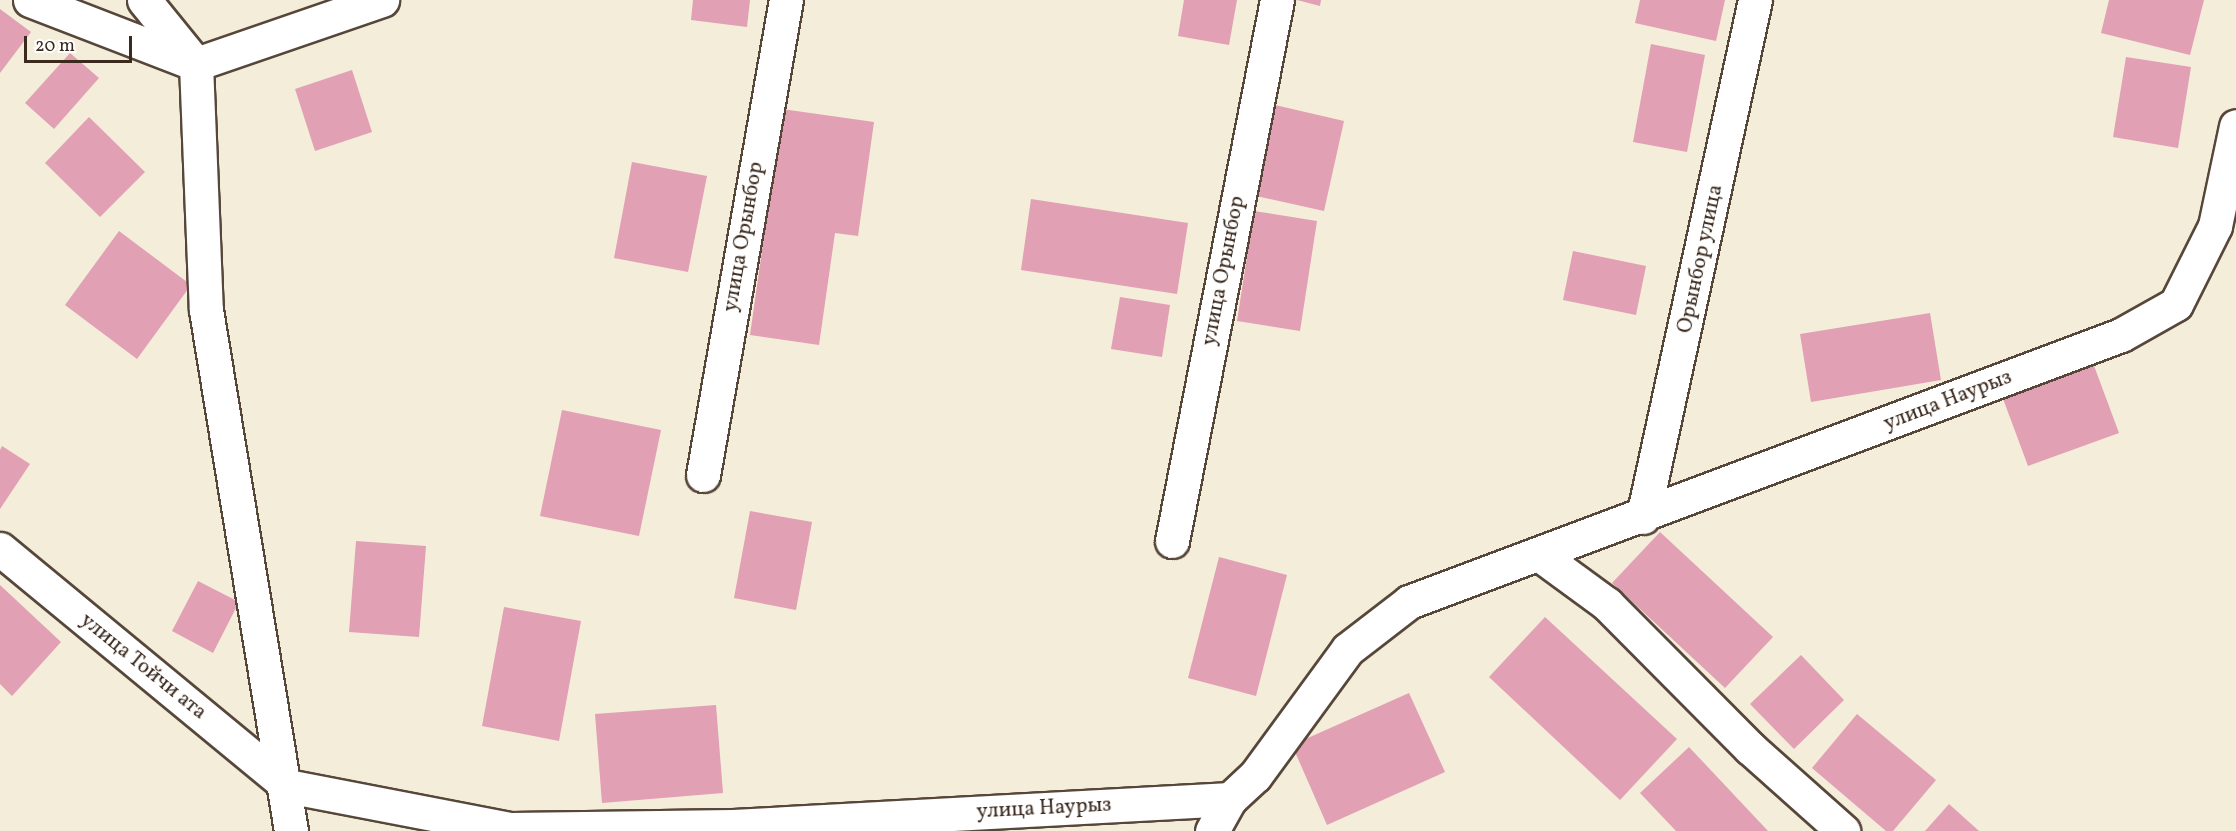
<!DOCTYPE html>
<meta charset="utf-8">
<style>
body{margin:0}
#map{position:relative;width:2236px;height:831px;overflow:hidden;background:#f4edda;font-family:Vollkorn,serif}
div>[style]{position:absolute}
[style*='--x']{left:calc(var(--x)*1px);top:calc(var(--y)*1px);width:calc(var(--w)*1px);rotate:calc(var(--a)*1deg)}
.building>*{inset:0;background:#e1a0b3}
.roads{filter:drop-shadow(2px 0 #57473a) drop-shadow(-2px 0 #57473a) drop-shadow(0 2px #57473a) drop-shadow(0 -2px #57473a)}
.minor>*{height:33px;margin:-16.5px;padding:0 16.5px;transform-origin:16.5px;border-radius:16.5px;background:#fff}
span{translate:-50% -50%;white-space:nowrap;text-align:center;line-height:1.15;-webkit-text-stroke:4.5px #fff;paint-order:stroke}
.street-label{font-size:21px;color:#3b2a1e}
.scale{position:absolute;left:24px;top:36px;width:108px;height:27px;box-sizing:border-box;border:3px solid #3b2a1e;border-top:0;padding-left:8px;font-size:18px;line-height:21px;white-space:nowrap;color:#3b2a1e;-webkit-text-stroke:4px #fff;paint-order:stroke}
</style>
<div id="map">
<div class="building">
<div style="clip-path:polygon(693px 0,750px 0,747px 27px,691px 20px)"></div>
<div style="clip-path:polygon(1184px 0,1237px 0,1229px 45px,1178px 36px)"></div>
<div style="clip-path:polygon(1297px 0,1321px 0,1320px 6px)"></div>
<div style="clip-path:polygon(1640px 0,1725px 0,1716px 41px,1635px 23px)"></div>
<div style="clip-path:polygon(2109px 0,2204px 0,2190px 55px,2101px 33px)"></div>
<div style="clip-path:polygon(0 9px,31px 32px,0 73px)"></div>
<div style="clip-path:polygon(1651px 44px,1705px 55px,1687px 152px,1633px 142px)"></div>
<div style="clip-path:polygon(70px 53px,99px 78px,54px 129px,25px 103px)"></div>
<div style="clip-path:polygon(2126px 57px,2191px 67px,2178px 148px,2113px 137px)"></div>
<div style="clip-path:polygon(352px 70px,372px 132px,315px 151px,295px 89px)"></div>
<div style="clip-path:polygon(1275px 105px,1344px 121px,1324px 211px,1256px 196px)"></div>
<div style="clip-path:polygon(782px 109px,874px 122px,858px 236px,835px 233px,819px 345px,750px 335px)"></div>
<div style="clip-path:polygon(89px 117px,145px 172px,100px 217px,45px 163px)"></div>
<div style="clip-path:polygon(632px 162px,707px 176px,688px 272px,614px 258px)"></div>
<div style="clip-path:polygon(1031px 199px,1188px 223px,1177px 294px,1021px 270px)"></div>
<div style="clip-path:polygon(1254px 211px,1317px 221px,1300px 331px,1237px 321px)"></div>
<div style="clip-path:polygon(119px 231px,191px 285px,137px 359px,65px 305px)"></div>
<div style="clip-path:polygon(1573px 251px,1646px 266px,1636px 315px,1563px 300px)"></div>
<div style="clip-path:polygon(1120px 297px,1170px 305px,1162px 357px,1111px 349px)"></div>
<div style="clip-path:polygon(1930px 313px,1941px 380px,1811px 402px,1800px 334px)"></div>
<div style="clip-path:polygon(2093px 363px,2119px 433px,2028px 466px,2002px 396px)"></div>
<div style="clip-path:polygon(562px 410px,661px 430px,639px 536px,540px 516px)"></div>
<div style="clip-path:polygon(2px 446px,30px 464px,0 509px,0 450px)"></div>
<div style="clip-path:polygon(750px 511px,812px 522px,796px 610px,734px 598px)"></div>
<div style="clip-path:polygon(1660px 532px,1773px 637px,1725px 688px,1612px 583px)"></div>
<div style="clip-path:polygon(356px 541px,426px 546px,419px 637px,349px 632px)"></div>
<div style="clip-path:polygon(1219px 557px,1287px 575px,1256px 696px,1188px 678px)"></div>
<div style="clip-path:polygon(198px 581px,239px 602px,213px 653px,172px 631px)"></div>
<div style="clip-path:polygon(0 585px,61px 642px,12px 696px,0 684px)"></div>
<div style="clip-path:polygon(504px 607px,581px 621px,559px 741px,482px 726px)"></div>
<div style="clip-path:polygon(1545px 617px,1677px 739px,1620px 800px,1489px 677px)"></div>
<div style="clip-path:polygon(1801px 655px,1844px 700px,1794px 749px,1750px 704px)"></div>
<div style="clip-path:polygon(1409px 693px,1445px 772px,1327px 825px,1292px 745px)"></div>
<div style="clip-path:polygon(716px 705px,723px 793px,602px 803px,595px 714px)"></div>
<div style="clip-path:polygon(1857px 714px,1936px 780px,1893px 831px,1886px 831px,1812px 768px)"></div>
<div style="clip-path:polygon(1689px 747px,1768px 831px,1676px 831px,1640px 793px)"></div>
<div style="clip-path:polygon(1949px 804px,1979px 831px,1925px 831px)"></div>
</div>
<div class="roads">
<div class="minor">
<div style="--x:30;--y:0;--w:178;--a:21.1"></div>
<div style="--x:196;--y:64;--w:197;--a:-19"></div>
<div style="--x:144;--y:0;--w:82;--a:50.9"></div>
<div style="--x:196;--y:64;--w:246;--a:87.7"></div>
<div style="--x:206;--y:310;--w:528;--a:80.73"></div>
<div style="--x:703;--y:475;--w:482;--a:-80.1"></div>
<div style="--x:1643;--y:517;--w:529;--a:-77.78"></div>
<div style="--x:1172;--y:541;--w:551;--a:-79.02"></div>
<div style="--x:0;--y:549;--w:372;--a:39.5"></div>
<div style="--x:287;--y:786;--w:228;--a:10.9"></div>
<div style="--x:511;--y:829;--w:222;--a:-0.8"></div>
<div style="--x:733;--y:826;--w:498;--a:-3.1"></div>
<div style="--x:1540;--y:555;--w:83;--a:36.2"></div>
<div style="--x:1607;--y:604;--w:203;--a:45.2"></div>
<div style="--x:1750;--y:748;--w:125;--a:41.7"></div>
<div style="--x:1212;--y:831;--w:37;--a:-61"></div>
<div style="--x:1230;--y:799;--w:34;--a:-43"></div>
<div style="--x:1255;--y:776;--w:157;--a:-53.8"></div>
<div style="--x:1348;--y:649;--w:77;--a:-37.6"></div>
<div style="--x:1409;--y:602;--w:760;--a:-20.56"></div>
<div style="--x:2121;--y:335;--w:63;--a:-29.4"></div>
<div style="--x:2176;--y:304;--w:87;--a:-63.4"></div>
<div style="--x:2215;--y:226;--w:102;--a:-78.1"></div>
</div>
</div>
<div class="street-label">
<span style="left:744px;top:237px;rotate:-80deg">улица Орынбор</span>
<span style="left:1701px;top:259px;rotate:-78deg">Орынбор улица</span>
<span style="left:1224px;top:271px;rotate:-79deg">улица Орынбор</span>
<span style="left:1948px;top:401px;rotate:-21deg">улица Наурыз</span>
<span style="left:143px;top:667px;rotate:39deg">улица Тойчи ата</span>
<span style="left:1044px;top:809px;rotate:-3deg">улица Наурыз</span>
</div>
<div class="scale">20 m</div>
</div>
